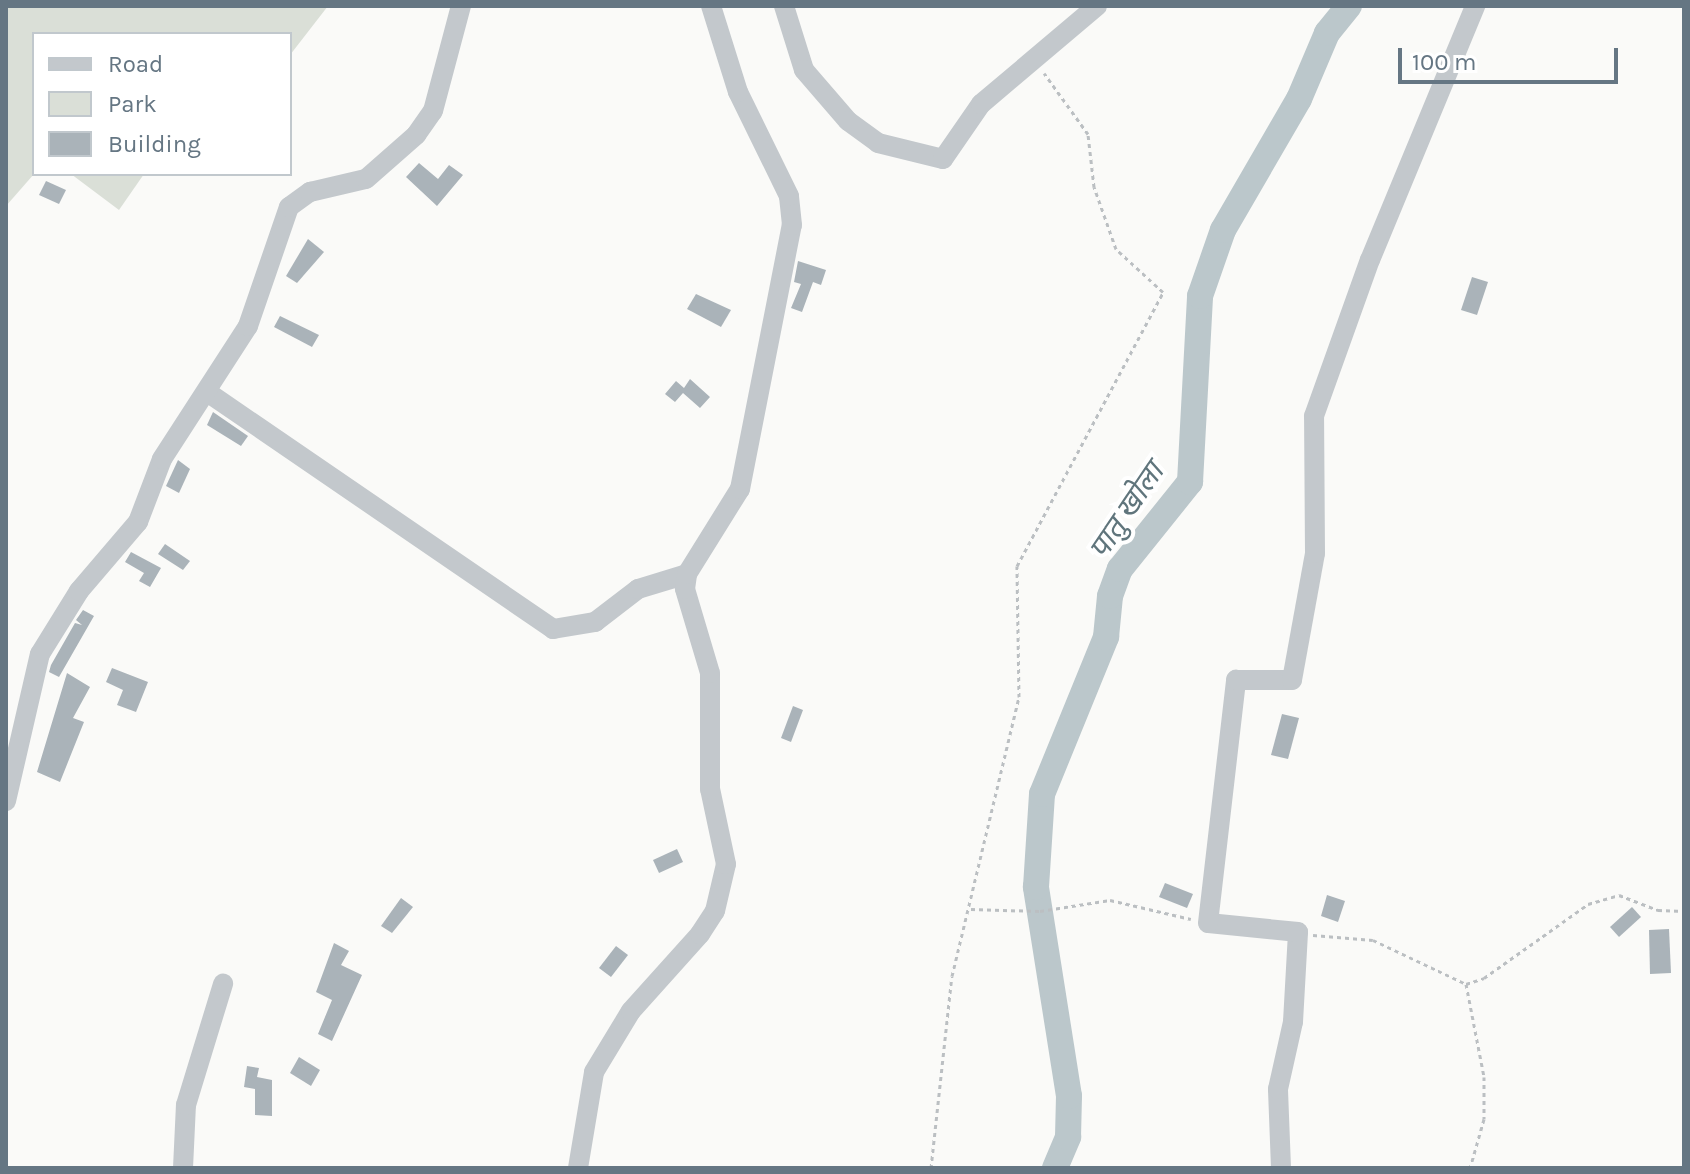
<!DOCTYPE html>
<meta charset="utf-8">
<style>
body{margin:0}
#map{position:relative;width:1690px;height:1174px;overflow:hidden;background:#fafaf8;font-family:Karla,"Noto Sans Devanagari",sans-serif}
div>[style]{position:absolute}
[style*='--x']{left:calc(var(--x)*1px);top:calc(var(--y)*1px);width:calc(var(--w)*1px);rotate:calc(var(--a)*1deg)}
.green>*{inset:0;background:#dadfd7}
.river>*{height:26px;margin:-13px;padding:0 13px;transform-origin:13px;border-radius:13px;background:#bbc7cb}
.building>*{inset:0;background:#aab3b9}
.path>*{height:3px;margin-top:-1.5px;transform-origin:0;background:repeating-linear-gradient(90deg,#bbbfc2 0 4px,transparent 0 8px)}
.minor>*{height:20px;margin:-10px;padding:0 10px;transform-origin:10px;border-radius:10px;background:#c3c8cc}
span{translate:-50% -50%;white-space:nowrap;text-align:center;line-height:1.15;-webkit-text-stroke:8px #fff;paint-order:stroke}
.water-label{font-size:30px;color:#60757c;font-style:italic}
.frame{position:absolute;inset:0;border:8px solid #657683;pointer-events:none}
.legend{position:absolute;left:32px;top:32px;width:260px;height:144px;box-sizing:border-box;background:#fff;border:2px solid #c1c8cd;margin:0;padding:10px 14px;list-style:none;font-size:24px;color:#657683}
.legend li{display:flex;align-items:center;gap:16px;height:40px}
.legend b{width:40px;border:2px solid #c1c8cd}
.scale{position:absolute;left:1398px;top:48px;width:220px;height:36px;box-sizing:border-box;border:4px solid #657683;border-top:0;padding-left:10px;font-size:24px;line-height:28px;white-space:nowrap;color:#657683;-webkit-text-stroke:6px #fff;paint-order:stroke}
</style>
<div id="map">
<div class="green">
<div style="clip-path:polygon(6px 6px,328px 6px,290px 55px,290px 34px,34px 34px,34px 174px,6px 206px)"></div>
<div style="clip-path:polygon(71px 174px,144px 174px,119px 210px)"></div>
</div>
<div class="river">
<div style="--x:1055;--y:1168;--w:34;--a:-67"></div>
<div style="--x:1068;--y:1137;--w:41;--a:-88.6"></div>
<div style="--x:1069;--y:1096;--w:212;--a:-99"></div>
<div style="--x:1036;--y:887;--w:93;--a:-86.3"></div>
<div style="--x:1042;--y:794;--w:170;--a:-67.8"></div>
<div style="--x:1106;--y:637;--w:41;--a:-84.4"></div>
<div style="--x:1110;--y:596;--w:29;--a:-70"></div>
<div style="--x:1120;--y:569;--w:112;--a:-51.2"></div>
<div style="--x:1190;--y:482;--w:186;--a:-86.9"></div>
<div style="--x:1200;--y:296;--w:70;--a:-70.8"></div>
<div style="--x:1223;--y:230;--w:151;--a:-59.9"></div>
<div style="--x:1299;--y:99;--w:72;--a:-67"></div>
<div style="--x:1327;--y:33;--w:35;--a:-51"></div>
</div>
<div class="building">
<div style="clip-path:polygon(419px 163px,438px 179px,449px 165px,463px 175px,437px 206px,406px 177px)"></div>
<div style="clip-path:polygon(46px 181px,66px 190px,59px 204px,39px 195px)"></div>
<div style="clip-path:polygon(308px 239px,324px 252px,297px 283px,286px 276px)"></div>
<div style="clip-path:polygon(798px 261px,826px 270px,821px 285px,813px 282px,802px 312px,791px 308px,801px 284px,794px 282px)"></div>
<div style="clip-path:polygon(1472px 277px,1488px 282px,1477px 315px,1461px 310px)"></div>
<div style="clip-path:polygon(696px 294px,731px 310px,721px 327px,687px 309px)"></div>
<div style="clip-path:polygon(280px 316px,319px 335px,312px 347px,274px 327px)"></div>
<div style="clip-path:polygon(690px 379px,710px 397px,700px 408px,683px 393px,675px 402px,665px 394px,676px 381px,684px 388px)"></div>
<div style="clip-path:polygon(213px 412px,248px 436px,241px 446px,207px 425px)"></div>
<div style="clip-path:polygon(178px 460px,190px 469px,179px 493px,166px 486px)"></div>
<div style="clip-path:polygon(165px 544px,190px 561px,183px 570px,158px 554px)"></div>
<div style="clip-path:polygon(131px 552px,161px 568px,150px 587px,139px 581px,144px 573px,125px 562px)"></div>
<div style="clip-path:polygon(83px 610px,94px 616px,59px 677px,49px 672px,51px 665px,75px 623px,82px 625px,76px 620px)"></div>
<div style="clip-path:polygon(112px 668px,148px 682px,136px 712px,117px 705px,123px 690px,106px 682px)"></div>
<div style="clip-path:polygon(67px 673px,90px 687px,73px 718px,84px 722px,60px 782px,37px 772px)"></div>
<div style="clip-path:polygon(793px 706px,803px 710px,791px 742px,781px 738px)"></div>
<div style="clip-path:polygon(1282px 714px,1299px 718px,1288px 759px,1271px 755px)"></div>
<div style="clip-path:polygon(677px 849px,683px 862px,659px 873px,653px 860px)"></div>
<div style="clip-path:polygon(1165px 883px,1193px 894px,1187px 908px,1159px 897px)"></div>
<div style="clip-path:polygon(1327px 895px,1345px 901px,1338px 922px,1321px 916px)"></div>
<div style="clip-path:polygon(401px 898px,413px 907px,392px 933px,381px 926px)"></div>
<div style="clip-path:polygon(1632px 907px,1641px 917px,1619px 937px,1610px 927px)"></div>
<div style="clip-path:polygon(1669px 929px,1671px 973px,1650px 974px,1649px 930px)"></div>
<div style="clip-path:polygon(334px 943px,349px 951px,341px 965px,362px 975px,332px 1041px,318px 1034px,332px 1000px,316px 992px)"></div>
<div style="clip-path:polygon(616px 946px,628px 955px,611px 977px,599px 968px)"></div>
<div style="clip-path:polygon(299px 1057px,320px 1070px,311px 1086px,290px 1073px)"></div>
<div style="clip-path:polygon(247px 1066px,259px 1068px,257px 1077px,272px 1080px,272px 1116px,255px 1115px,255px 1089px,244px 1087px)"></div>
</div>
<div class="path">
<div style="--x:971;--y:909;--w:69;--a:1.7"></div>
<div style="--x:1040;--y:911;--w:71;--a:-8.9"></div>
<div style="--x:1110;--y:900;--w:83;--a:13.2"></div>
<div style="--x:1313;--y:935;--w:60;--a:4.8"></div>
<div style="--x:1373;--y:940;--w:103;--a:25.3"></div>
<div style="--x:1466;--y:984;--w:19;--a:-18"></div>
<div style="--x:1484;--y:978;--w:128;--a:-35.4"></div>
<div style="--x:1588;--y:904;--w:32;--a:-16"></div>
<div style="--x:1619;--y:895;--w:42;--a:21"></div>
<div style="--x:1658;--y:910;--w:26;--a:2"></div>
<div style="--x:1466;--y:984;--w:95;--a:79"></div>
<div style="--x:1484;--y:1077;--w:42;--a:90"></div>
<div style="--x:1484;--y:1119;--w:51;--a:105.9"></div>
<div style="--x:931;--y:1168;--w:193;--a:-83.8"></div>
<div style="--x:952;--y:976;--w:287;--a:-76.5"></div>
<div style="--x:1019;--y:697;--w:131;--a:-90.9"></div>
<div style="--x:1017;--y:566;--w:310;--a:-61.9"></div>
<div style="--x:1163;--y:292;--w:64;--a:-137.5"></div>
<div style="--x:1116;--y:249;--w:66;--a:-109.5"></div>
<div style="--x:1094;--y:187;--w:53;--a:-96.5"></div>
<div style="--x:1088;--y:134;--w:75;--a:-125.8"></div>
</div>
<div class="minor">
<div style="--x:784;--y:6;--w:67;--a:72.6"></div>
<div style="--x:804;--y:70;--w:67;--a:49.2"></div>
<div style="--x:848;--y:121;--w:37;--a:36"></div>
<div style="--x:878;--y:143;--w:67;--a:13.8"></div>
<div style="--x:943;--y:159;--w:67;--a:-55.4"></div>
<div style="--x:981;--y:104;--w:152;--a:-40.2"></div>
<div style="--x:210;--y:394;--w:416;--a:34.4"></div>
<div style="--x:553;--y:629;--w:43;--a:-9.5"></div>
<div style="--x:595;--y:622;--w:54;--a:-37.5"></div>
<div style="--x:638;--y:589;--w:51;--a:-17"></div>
<div style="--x:6;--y:801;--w:151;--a:-77"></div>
<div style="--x:40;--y:654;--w:74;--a:-58.2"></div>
<div style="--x:79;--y:591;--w:91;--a:-49.5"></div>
<div style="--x:138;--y:522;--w:67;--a:-69.1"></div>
<div style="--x:162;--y:459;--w:158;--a:-57.1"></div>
<div style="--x:248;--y:326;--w:126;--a:-71"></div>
<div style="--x:289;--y:207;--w:26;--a:-36"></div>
<div style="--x:310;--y:192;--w:57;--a:-13.1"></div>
<div style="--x:366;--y:179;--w:67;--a:-41.3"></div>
<div style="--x:416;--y:135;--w:29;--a:-55"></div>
<div style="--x:433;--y:111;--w:109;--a:-75.1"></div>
<div style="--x:183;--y:1168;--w:63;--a:-87.3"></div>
<div style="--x:186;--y:1105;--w:127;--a:-73"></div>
<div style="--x:578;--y:1168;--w:97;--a:-80.5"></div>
<div style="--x:594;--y:1072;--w:71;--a:-58.8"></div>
<div style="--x:631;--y:1011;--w:103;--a:-48.1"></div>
<div style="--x:700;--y:934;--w:27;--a:-57"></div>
<div style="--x:715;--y:911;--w:48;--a:-76.8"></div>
<div style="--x:726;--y:864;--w:77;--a:-102"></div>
<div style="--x:710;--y:789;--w:116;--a:-90"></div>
<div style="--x:710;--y:673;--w:88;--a:-106.6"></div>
<div style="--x:685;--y:589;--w:15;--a:-82"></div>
<div style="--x:687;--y:574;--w:100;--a:-58.1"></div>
<div style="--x:740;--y:489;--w:269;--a:-78.9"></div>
<div style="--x:792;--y:225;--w:29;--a:-96"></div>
<div style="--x:789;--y:196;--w:116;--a:-116.1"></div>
<div style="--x:738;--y:92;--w:90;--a:-107.4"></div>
<div style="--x:1281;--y:1168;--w:79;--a:-92.2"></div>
<div style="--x:1278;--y:1089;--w:69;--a:-77.4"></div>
<div style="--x:1293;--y:1022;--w:90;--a:-86.8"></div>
<div style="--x:1298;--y:932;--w:90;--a:-174.3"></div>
<div style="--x:1208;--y:923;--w:245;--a:-83.4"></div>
<div style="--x:1236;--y:680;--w:56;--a:0"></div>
<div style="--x:1292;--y:680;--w:129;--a:-79.7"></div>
<div style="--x:1315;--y:553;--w:137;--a:-90.4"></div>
<div style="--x:1314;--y:416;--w:166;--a:-70.3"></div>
<div style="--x:1370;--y:260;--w:275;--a:-67.5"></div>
</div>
<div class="water-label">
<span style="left:1126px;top:511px;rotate:-56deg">पातु खोला</span>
</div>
<div class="frame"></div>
<ul class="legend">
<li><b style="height:10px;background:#c3c8cc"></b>Road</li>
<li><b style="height:22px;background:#dadfd7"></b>Park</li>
<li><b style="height:22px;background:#aab3b9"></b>Building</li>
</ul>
<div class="scale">100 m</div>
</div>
